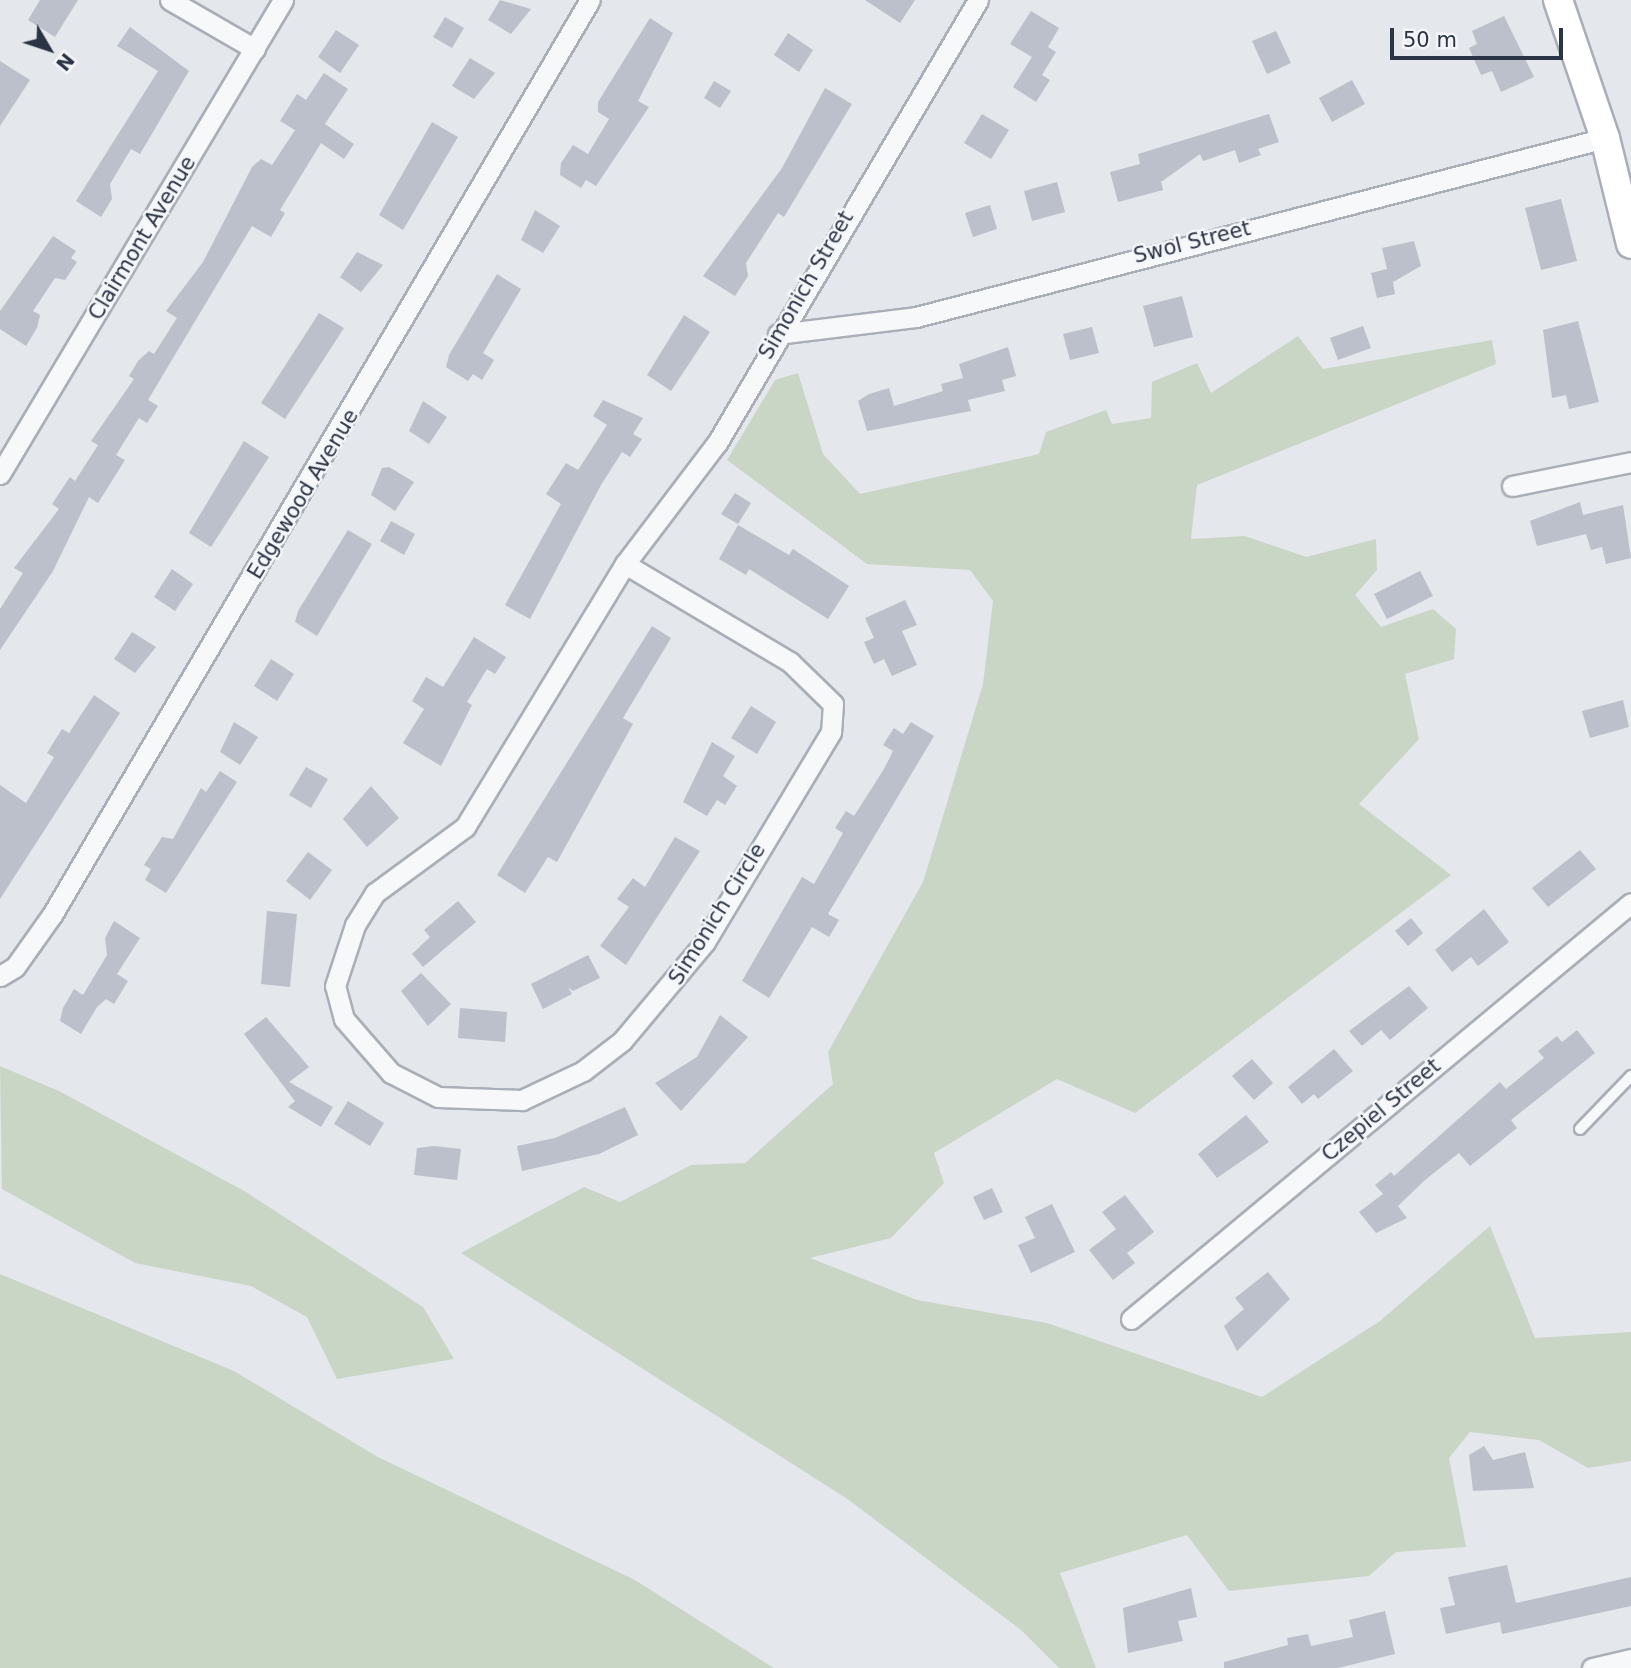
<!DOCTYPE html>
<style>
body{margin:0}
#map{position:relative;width:1631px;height:1668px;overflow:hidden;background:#e4e7ec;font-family:"DejaVu Sans",sans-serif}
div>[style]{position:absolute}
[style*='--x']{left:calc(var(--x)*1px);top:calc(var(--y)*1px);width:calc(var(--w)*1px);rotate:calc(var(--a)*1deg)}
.green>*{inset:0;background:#c9d6c5}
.building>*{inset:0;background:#bbc0ca}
.roads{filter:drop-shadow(2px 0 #a9aeb7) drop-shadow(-2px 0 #a9aeb7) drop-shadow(0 2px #a9aeb7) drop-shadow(0 -2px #a9aeb7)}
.service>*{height:10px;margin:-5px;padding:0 5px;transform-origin:5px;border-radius:5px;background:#f7f8fa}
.minor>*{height:19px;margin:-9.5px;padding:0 9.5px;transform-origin:9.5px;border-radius:9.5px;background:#f7f8fa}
.secondary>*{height:28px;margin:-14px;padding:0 14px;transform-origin:14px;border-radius:14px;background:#fff}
span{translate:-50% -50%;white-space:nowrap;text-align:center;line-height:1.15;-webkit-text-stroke:5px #f4f6f9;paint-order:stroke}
.street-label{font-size:21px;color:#2b3445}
.north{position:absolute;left:14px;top:14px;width:70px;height:70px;-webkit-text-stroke:5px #f4f6f9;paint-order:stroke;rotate:129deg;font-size:19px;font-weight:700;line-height:28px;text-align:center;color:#2b3445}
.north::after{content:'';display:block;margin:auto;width:24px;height:32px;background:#2b3445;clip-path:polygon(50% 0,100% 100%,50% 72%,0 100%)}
.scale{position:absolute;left:1390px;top:28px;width:173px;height:32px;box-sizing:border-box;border:4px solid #2b3445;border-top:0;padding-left:9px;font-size:21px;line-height:24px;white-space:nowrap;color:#2b3445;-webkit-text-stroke:5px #f4f6f9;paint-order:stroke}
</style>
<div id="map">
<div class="green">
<div style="clip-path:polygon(1298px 336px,1323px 369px,1492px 340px,1496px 364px,1197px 485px,1191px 539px,1245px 536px,1306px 557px,1376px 539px,1377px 570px,1355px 595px,1381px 627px,1433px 609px,1456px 629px,1454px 659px,1405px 674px,1419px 739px,1359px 804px,1451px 875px,1135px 1113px,1057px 1079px,934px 1153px,944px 1183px,891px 1238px,810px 1258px,917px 1300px,1047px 1323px,1262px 1397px,1380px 1321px,1490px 1226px,1535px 1338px,1631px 1332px,1631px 1461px,1588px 1468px,1539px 1440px,1470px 1432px,1449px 1458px,1466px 1547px,1396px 1552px,1369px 1576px,1229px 1591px,1187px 1535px,1060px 1573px,1096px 1668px,1059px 1668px,1021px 1630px,849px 1500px,461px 1253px,584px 1187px,620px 1202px,691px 1165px,745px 1163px,833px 1084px,828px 1052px,923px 882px,983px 684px,993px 601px,970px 570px,867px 564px,727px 460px,775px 380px,798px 373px,823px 454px,860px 494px,1039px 454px,1046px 432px,1106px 410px,1112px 424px,1151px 418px,1152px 382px,1197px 363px,1211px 393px)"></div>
<div style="clip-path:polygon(0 1066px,59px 1091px,246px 1192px,423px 1307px,454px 1359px,337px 1379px,307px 1317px,251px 1286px,135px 1263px,2px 1189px)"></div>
<div style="clip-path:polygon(0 1274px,234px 1371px,378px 1457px,635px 1580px,774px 1668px,0 1668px)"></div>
</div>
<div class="building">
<div style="clip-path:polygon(40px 0,78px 0,55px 37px,28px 20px)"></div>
<div style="clip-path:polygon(500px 0,531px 9px,511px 34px,488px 20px)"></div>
<div style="clip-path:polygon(865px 0,915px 0,900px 23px)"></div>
<div style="clip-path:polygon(1031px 11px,1059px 28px,1048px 47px,1056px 52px,1042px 75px,1050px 80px,1036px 102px,1013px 87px,1032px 57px,1010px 44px)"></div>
<div style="clip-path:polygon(1504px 16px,1534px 77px,1501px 92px,1492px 71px,1481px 75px,1469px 48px,1477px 44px,1472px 31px)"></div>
<div style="clip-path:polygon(445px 17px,464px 28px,452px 48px,433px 37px)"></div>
<div style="clip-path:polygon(650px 18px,673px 33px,638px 101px,649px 107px,596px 186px,586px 180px,581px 188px,560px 175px,561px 163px,573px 145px,588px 154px,609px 119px,598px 112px,598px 102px)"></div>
<div style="clip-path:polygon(130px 27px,189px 71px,140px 154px,131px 149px,110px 184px,112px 199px,101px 217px,76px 201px,158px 71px,117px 46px)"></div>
<div style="clip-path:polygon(336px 30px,359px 45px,340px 73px,318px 57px)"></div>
<div style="clip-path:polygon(1276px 31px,1291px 63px,1267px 74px,1252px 41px)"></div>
<div style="clip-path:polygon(788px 33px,813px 50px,799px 72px,774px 55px)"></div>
<div style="clip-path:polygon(470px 58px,495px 73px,474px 99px,452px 86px)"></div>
<div style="clip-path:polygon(0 61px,30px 80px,0 126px)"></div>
<div style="clip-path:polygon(324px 73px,348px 89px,325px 124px,354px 144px,344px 159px,321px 143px,280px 210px,285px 213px,271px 237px,252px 226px,148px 400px,158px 406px,147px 423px,139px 418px,116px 455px,125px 460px,98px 503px,89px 497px,53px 571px,0 650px,0 609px,23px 573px,14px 568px,59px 509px,52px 504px,70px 477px,75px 481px,98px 445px,91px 441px,134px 379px,129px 376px,138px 361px,149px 351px,154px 354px,177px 318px,166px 311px,203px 262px,252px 167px,261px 159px,272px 165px,295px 130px,280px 121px,297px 94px,306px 100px)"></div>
<div style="clip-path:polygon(1352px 80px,1365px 104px,1332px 122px,1319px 98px)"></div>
<div style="clip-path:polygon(714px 81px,731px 91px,720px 108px,704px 98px)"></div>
<div style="clip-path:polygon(825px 88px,852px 104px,784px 217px,778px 213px,746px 263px,748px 276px,735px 296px,703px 276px,782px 168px)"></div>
<div style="clip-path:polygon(982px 114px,1009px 130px,991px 159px,964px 143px)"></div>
<div style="clip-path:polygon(1269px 114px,1279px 142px,1258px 149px,1261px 155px,1239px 163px,1235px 150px,1203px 161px,1200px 154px,1161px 182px,1163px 190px,1118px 202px,1110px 172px,1140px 164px,1138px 154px)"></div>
<div style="clip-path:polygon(432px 122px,458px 137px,403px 230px,379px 215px)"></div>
<div style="clip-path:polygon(1057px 182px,1065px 212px,1032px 221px,1024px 191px)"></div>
<div style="clip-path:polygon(1561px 199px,1577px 261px,1541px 270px,1525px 208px)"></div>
<div style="clip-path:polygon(990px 205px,997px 229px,973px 237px,965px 213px)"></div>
<div style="clip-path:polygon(535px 210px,560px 226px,543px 253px,521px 240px)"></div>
<div style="clip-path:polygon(53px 236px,76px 251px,71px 258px,77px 262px,65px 280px,55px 278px,33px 311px,40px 315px,37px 328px,26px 346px,0 329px,0 311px)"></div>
<div style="clip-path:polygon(1414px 241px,1421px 266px,1393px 282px,1395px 294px,1377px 298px,1371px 273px,1387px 269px,1382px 248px)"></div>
<div style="clip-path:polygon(357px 252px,383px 265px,361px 292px,340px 277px)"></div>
<div style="clip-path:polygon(497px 274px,521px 289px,483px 353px,494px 360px,482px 380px,473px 374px,468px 381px,446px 367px,449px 355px)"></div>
<div style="clip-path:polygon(1182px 296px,1193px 337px,1154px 347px,1143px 306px)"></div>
<div style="clip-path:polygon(319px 313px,344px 328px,285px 419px,261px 403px)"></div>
<div style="clip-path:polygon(684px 315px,710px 332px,671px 391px,647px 375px)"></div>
<div style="clip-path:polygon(1578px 321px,1599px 402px,1569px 409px,1566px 395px,1552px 398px,1543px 330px)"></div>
<div style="clip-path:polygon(1363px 326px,1371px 348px,1338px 360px,1330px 338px)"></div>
<div style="clip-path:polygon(1092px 327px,1099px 353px,1070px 360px,1063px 334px)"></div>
<div style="clip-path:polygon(1008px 347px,1016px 376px,1002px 380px,1005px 391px,968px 400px,971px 411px,867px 431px,858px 401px,869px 394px,889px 388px,894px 406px,943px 391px,941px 384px,963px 378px,959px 364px)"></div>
<div style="clip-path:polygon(603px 400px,643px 418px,633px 434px,642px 439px,630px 457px,622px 452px,601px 485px,530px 619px,505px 605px,561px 504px,546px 494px,566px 463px,578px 470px,607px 425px,593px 416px)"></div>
<div style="clip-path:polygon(423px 401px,447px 417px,429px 444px,409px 431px)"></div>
<div style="clip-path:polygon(244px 441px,269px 457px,211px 547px,189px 533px)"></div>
<div style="clip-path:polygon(389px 467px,414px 482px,395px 511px,371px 495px,382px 468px)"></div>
<div style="clip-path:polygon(735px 493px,751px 503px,738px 524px,721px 514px)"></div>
<div style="clip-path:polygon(1580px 502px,1583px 515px,1623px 505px,1631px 558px,1606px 564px,1602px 547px,1591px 550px,1586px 534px,1537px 546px,1530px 521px)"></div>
<div style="clip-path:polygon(391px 521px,415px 534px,404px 555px,380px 541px)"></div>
<div style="clip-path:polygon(738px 525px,789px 555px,793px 549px,849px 586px,828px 619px,749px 569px,746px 575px,719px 559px)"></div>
<div style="clip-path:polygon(348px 530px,372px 544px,317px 636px,295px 622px,298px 611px)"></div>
<div style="clip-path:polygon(172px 569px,193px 584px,175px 611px,154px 597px)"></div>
<div style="clip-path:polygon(1420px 571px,1433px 596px,1387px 619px,1374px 594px)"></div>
<div style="clip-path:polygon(905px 600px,917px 625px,902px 631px,917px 665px,892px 676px,884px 659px,874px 664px,864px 642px,874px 638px,865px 618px)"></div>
<div style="clip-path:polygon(652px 626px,671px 638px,623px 718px,633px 724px,557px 862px,548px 857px,525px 893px,497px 875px)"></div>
<div style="clip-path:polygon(132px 632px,156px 647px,135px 673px,114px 659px)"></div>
<div style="clip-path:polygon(474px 637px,506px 657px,495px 674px,487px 669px,467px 702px,472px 705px,441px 766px,403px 743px,424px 709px,412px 701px,426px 677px,443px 687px)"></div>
<div style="clip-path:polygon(271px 659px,294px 674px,277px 701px,254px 686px)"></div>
<div style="clip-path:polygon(94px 695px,120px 713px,0 899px,0 785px,26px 803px,54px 757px,47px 753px,62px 729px,69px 733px)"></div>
<div style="clip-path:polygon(1623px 700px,1629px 727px,1590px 738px,1582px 711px)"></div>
<div style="clip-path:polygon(751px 706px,776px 722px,757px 754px,731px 738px)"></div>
<div style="clip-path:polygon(234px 722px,258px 737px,240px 765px,220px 752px)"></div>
<div style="clip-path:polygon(911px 722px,934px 736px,828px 914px,839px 920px,829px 937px,812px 927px,769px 998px,742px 981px,802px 877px,814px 884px,843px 833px,835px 828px,846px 811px,854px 816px,884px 769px,893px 751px,883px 745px,894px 728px,903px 734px)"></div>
<div style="clip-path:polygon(712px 742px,735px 756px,723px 776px,737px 786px,725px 805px,717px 800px,707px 816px,683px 802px)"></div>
<div style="clip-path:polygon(306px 767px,328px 779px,311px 808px,289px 795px)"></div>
<div style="clip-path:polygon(220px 771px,237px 782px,166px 893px,145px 880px,151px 869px,144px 865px,162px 837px,173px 839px,201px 788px,206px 792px)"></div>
<div style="clip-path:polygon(371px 786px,399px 818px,367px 847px,343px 819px)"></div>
<div style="clip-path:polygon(675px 837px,700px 851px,626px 965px,600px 946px,629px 907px,617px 899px,633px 878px,645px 887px)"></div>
<div style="clip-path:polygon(1580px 850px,1596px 869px,1548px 907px,1532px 888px)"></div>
<div style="clip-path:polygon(308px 852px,332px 870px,310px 900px,286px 881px)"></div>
<div style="clip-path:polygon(458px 901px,476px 922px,423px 967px,412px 954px,430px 937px,424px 930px)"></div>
<div style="clip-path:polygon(1484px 909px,1509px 942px,1478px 966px,1471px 957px,1452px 972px,1435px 950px)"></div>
<div style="clip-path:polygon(267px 911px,297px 914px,290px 987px,261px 984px)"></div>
<div style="clip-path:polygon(1411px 918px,1423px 933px,1408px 946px,1395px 931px)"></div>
<div style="clip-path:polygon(114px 921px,140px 938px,117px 974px,128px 981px,114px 1004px,106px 999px,97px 1007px,81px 1034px,60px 1021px,63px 1008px,74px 989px,83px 995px,107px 955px,105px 938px)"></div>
<div style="clip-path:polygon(588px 955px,600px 978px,573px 991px,568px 987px,572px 994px,543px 1009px,531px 984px)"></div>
<div style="clip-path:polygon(421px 973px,451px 1004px,428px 1026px,401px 991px)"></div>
<div style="clip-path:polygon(1409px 986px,1428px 1008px,1390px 1040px,1381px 1030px,1362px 1046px,1349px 1031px)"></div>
<div style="clip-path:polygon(460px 1008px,507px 1012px,505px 1042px,458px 1038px)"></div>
<div style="clip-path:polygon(720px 1015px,748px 1037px,681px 1111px,655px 1083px,697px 1057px)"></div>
<div style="clip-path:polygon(266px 1017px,309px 1067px,289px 1082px,333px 1107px,321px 1127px,288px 1107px,295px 1101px,244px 1034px)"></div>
<div style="clip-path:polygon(1577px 1030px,1595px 1053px,1511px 1120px,1517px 1128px,1470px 1166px,1459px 1153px,1425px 1180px,1398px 1206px,1407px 1218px,1376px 1233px,1359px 1212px,1383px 1194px,1375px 1185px,1391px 1172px,1394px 1176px,1500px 1082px,1506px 1089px,1544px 1058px,1538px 1051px,1557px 1036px,1562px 1042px)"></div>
<div style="clip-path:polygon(1334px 1049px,1353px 1071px,1318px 1099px,1314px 1094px,1302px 1104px,1288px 1087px)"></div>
<div style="clip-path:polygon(1252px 1059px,1273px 1083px,1254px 1100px,1232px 1076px)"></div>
<div style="clip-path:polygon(348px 1101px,384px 1123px,370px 1146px,334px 1124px)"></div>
<div style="clip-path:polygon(625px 1107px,638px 1135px,599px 1154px,522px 1171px,517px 1146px,555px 1138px)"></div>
<div style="clip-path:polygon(1246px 1115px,1269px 1142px,1217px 1178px,1198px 1154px)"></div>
<div style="clip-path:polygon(434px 1146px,461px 1149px,457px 1180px,414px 1175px,417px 1148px)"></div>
<div style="clip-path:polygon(992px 1188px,1003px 1212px,984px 1220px,973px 1197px)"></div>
<div style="clip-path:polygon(1125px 1195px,1154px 1232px,1127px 1253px,1135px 1263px,1113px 1280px,1089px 1250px,1116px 1229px,1102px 1212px)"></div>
<div style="clip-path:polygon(1052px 1204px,1075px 1252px,1031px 1273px,1018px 1245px,1035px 1238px,1025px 1217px)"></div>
<div style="clip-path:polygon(1268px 1272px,1290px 1299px,1237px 1351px,1224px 1326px,1244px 1309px,1235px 1298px)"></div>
<div style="clip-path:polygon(1484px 1446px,1493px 1460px,1525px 1452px,1534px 1488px,1473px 1491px,1469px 1455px)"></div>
<div style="clip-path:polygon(1507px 1565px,1516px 1603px,1631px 1577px,1631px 1606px,1502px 1634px,1500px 1622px,1446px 1634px,1440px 1608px,1455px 1605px,1448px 1577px)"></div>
<div style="clip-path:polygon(1191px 1588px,1197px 1617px,1178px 1621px,1183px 1641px,1128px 1653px,1123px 1608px)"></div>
<div style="clip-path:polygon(1385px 1611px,1395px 1654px,1338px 1668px,1224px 1668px,1224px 1662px,1288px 1645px,1287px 1638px,1308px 1634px,1311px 1646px,1353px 1637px,1349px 1620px)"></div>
</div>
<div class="roads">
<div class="service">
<div style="--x:1580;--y:1129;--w:74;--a:-46.1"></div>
</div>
<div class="minor">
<div style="--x:170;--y:0;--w:98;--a:30"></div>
<div style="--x:778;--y:334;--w:139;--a:-7"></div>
<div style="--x:916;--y:317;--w:712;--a:-14.56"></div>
<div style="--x:0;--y:474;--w:552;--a:-59.16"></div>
<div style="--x:1512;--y:486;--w:121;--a:-11.4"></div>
<div style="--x:625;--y:564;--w:192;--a:30.7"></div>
<div style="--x:790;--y:662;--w:60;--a:44.3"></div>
<div style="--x:833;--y:704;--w:28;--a:94"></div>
<div style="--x:831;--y:732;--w:245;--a:121"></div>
<div style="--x:705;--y:942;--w:129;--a:130"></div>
<div style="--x:622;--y:1041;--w:49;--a:142.4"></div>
<div style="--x:583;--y:1071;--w:68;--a:154.6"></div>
<div style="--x:522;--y:1100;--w:84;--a:-178"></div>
<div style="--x:438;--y:1097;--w:53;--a:-152.9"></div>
<div style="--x:391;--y:1073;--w:72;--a:-131"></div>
<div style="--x:344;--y:1019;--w:34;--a:-105"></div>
<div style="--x:335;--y:986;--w:64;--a:-71.8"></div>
<div style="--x:355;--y:925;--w:38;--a:-58"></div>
<div style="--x:375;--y:893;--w:112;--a:-36.3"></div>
<div style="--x:465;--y:827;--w:308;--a:-58.7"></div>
<div style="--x:625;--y:564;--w:152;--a:-52.8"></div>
<div style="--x:717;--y:443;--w:514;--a:-59.49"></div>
<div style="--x:0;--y:976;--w:17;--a:-31"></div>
<div style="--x:15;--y:967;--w:64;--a:-54.6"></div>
<div style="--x:52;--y:915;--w:1061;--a:-59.55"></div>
<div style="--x:1131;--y:1319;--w:650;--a:-39.76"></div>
<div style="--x:1592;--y:1668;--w:40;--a:-13"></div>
</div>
<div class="secondary">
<div style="--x:1558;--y:0;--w:146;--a:71.2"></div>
<div style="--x:1605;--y:138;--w:109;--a:76.2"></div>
</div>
</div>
<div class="street-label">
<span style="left:142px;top:238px;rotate:-59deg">Clairmont Avenue</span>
<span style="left:1192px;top:242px;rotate:-14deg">Swol Street</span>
<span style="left:806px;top:285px;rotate:-60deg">Simonich Street</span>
<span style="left:303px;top:494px;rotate:-59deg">Edgewood Avenue</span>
<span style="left:717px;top:914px;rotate:-58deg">Simonich Circle</span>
<span style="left:1381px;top:1110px;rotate:-40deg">Czepiel Street</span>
</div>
<div class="north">N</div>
<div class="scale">50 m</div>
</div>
